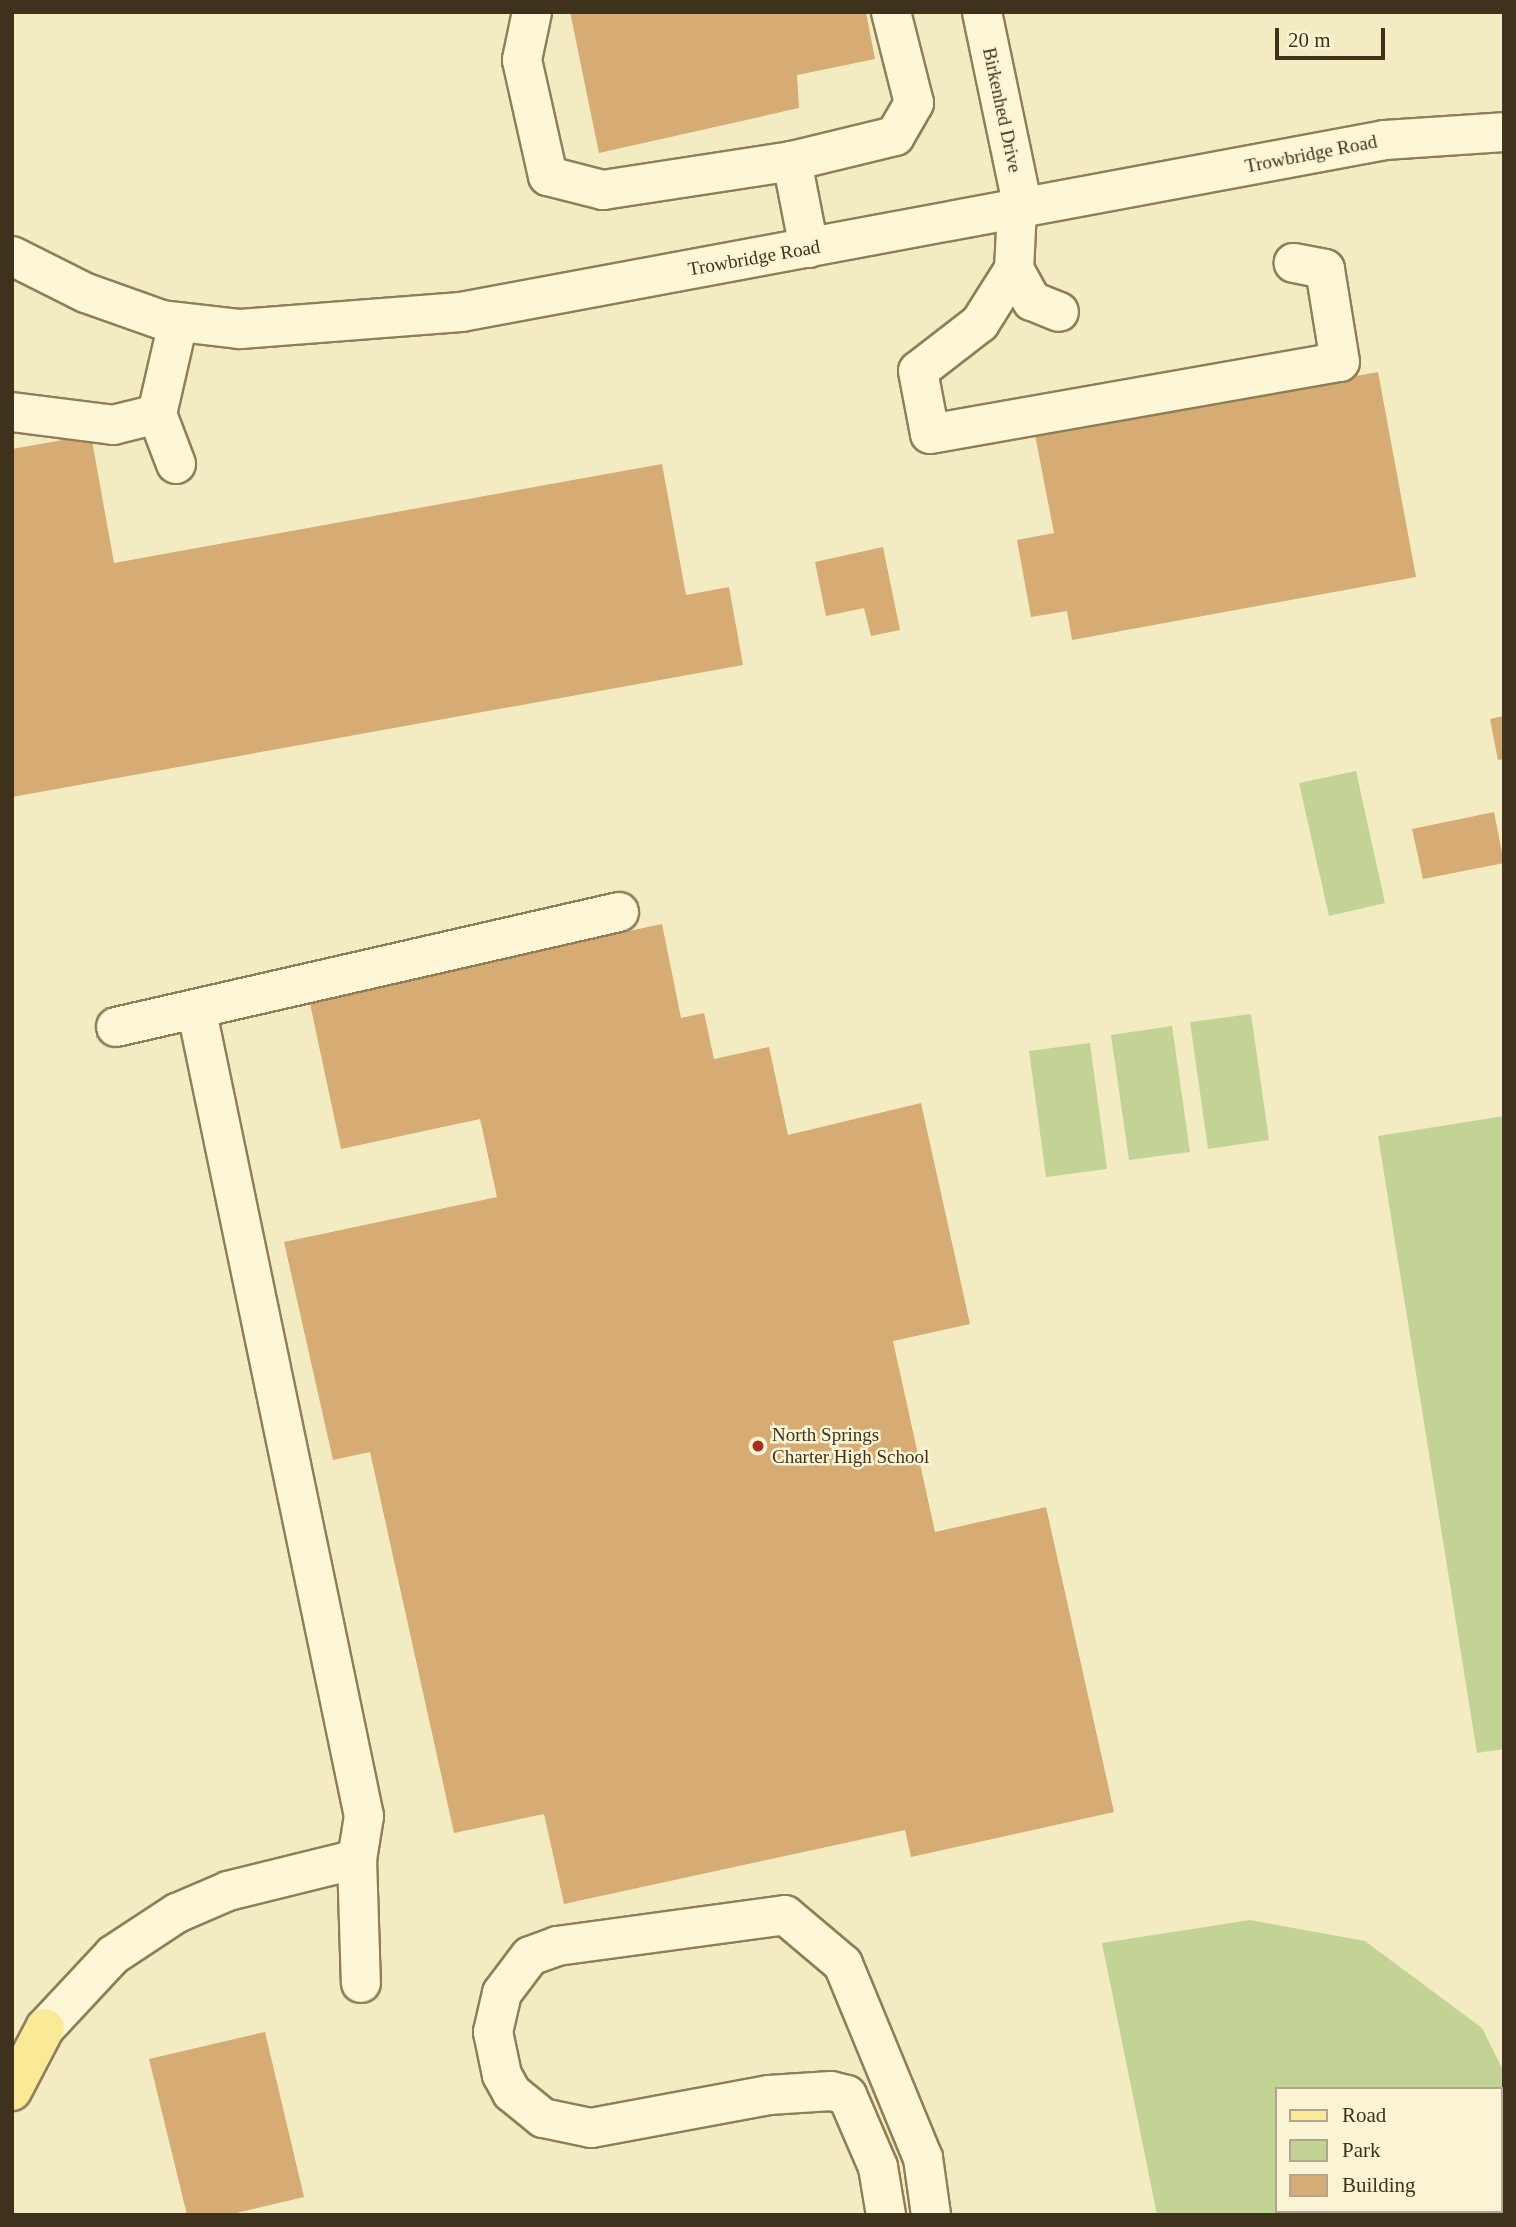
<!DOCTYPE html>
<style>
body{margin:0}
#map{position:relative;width:1516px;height:2227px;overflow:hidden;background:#f3ecc3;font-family:"Times New Roman",serif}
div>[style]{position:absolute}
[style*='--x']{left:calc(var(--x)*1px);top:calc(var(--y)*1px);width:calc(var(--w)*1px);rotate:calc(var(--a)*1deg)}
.green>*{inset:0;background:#c3d395}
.building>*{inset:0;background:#d6ab74}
.roads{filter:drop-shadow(2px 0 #907e57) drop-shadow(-2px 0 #907e57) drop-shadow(0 2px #907e57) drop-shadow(0 -2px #907e57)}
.minor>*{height:38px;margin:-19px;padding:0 19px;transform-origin:19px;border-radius:19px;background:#fdf7d8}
.major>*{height:38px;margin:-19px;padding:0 19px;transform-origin:19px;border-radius:19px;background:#fae997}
.dots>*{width:19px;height:19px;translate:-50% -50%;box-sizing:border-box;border:4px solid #faf4d4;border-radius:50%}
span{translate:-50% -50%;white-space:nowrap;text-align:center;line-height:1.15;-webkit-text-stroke:5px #faf4d4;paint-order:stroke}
.street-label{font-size:19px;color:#3f321d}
.poi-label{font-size:19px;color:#3f321d}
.left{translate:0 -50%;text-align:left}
.frame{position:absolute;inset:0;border:14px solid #3f321d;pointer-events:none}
.legend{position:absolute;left:1275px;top:2087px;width:228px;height:126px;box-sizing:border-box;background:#faf4d4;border:2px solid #afa68b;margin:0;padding:9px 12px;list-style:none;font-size:21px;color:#3f321d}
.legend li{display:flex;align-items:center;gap:14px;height:35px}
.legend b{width:35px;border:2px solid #afa68b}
.scale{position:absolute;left:1275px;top:28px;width:110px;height:32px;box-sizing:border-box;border:4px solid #3f321d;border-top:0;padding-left:9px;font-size:21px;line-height:24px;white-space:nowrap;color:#3f321d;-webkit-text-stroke:5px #faf4d4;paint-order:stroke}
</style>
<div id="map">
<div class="green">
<div style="clip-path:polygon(1356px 771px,1385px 903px,1329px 916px,1299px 783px)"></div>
<div style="clip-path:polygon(1251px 1014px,1269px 1140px,1208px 1149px,1190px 1022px)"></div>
<div style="clip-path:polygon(1172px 1026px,1190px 1152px,1129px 1160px,1111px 1035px)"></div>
<div style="clip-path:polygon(1090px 1043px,1107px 1169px,1046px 1177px,1029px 1051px)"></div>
<div style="clip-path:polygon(1504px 1116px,1504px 1749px,1477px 1753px,1378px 1136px)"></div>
<div style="clip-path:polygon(1250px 1920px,1365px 1941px,1482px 2028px,1504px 2072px,1504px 2208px,1500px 2089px,1276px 2089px,1276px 2211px,1495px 2211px,1157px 2215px,1102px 1943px)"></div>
</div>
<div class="building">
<div style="clip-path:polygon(570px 12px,866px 12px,875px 59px,797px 75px,799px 108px,599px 153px)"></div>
<div style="clip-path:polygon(1378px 372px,1416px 577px,1072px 640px,1067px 611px,1031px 617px,1017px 540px,1054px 533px,1035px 435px)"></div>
<div style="clip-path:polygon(91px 435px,114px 563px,662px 464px,686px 595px,729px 587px,743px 665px,12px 797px,12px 449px)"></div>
<div style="clip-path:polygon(883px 547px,900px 630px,871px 636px,864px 608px,826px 616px,815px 562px)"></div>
<div style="clip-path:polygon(1504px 716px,1504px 759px,1498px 760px,1490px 719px)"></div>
<div style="clip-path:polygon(1494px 812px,1504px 863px,1423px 879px,1412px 829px)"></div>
<div style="clip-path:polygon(662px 924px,681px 1018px,704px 1013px,714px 1059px,769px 1047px,788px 1135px,921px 1103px,970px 1324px,893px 1341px,935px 1532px,1046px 1507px,1114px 1812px,911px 1857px,905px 1830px,564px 1904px,544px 1814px,454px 1833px,370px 1452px,333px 1460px,284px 1242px,497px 1197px,480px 1119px,341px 1149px,309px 999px)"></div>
<div style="clip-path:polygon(265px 2032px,304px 2197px,228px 2215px,187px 2215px,149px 2059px)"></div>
</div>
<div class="roads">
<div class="minor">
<div style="--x:532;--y:12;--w:49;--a:101.8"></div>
<div style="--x:522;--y:60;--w:119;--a:77.4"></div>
<div style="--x:548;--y:176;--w:57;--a:14.3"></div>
<div style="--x:603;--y:190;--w:191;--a:-8.7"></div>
<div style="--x:982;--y:12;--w:201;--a:78.2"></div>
<div style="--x:1017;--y:210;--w:59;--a:92.9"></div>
<div style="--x:1014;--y:269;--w:64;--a:122.2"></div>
<div style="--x:980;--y:323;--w:78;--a:142.3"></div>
<div style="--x:918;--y:371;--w:64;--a:79.2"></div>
<div style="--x:930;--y:434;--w:416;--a:-10"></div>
<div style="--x:1340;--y:362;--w:94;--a:-99.2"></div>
<div style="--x:1325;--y:269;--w:32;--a:-169"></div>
<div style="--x:809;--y:248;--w:89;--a:-101.1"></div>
<div style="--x:792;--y:161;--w:106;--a:-13.6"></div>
<div style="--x:895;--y:136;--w:38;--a:-60"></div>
<div style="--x:914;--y:103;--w:94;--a:-104.2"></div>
<div style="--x:12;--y:256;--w:83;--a:26.6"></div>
<div style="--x:86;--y:293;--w:81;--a:19.6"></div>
<div style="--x:162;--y:320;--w:79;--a:6.6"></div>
<div style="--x:240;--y:329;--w:222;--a:-4.4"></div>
<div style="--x:461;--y:312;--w:940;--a:-10.54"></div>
<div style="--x:1385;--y:140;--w:119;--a:-3.8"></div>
<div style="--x:1014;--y:269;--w:37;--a:61"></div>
<div style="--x:1032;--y:301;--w:29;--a:22"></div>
<div style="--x:12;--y:412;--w:102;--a:7.3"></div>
<div style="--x:113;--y:425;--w:45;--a:-14"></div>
<div style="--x:176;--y:464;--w:53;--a:-110.8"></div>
<div style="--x:157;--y:414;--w:94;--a:-77.1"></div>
<div style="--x:197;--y:1012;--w:821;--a:78.27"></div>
<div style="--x:364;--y:1816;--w:44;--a:99.2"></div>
<div style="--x:357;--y:1859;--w:124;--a:88.2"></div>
<div style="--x:116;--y:1027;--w:516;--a:-12.88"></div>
<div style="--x:45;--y:2028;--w:100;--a:-47"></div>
<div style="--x:113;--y:1955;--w:77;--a:-33.3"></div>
<div style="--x:177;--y:1913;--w:56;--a:-23.3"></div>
<div style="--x:228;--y:1891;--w:133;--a:-13.9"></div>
<div style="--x:886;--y:2215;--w:49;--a:-99.5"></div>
<div style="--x:878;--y:2167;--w:78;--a:-113.3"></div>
<div style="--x:847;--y:2095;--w:16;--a:-166"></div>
<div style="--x:831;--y:2091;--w:62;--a:176.3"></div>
<div style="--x:769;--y:2095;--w:181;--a:169.5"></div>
<div style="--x:591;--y:2128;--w:49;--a:-168.2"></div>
<div style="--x:543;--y:2118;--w:40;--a:-141"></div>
<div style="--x:512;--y:2093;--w:21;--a:-119"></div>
<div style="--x:502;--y:2075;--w:44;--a:-101.8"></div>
<div style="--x:493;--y:2032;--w:40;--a:-77"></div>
<div style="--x:502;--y:1993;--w:46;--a:-52.9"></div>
<div style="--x:530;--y:1956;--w:29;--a:-20"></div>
<div style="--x:557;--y:1946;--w:230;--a:-7.7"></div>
<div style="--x:785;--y:1915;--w:76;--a:40.2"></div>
<div style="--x:843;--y:1964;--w:210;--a:67.6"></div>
<div style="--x:923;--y:2158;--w:58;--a:82"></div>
</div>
<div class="major">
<div style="--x:12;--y:2091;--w:71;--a:-62.4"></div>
</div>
</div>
<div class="dots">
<div style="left:758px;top:1446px;background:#a7311f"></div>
</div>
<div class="street-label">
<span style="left:1002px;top:110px;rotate:78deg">Birkenhed Drive</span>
<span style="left:1311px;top:154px;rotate:-11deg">Trowbridge Road</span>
<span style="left:754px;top:258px;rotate:-10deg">Trowbridge Road</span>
</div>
<div class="poi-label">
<span class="left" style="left:772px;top:1446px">North Springs<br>Charter High School</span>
</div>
<div class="frame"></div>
<ul class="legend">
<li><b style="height:9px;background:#fae997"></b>Road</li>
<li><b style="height:19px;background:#c3d395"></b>Park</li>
<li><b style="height:19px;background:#d6ab74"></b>Building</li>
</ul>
<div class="scale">20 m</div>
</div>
